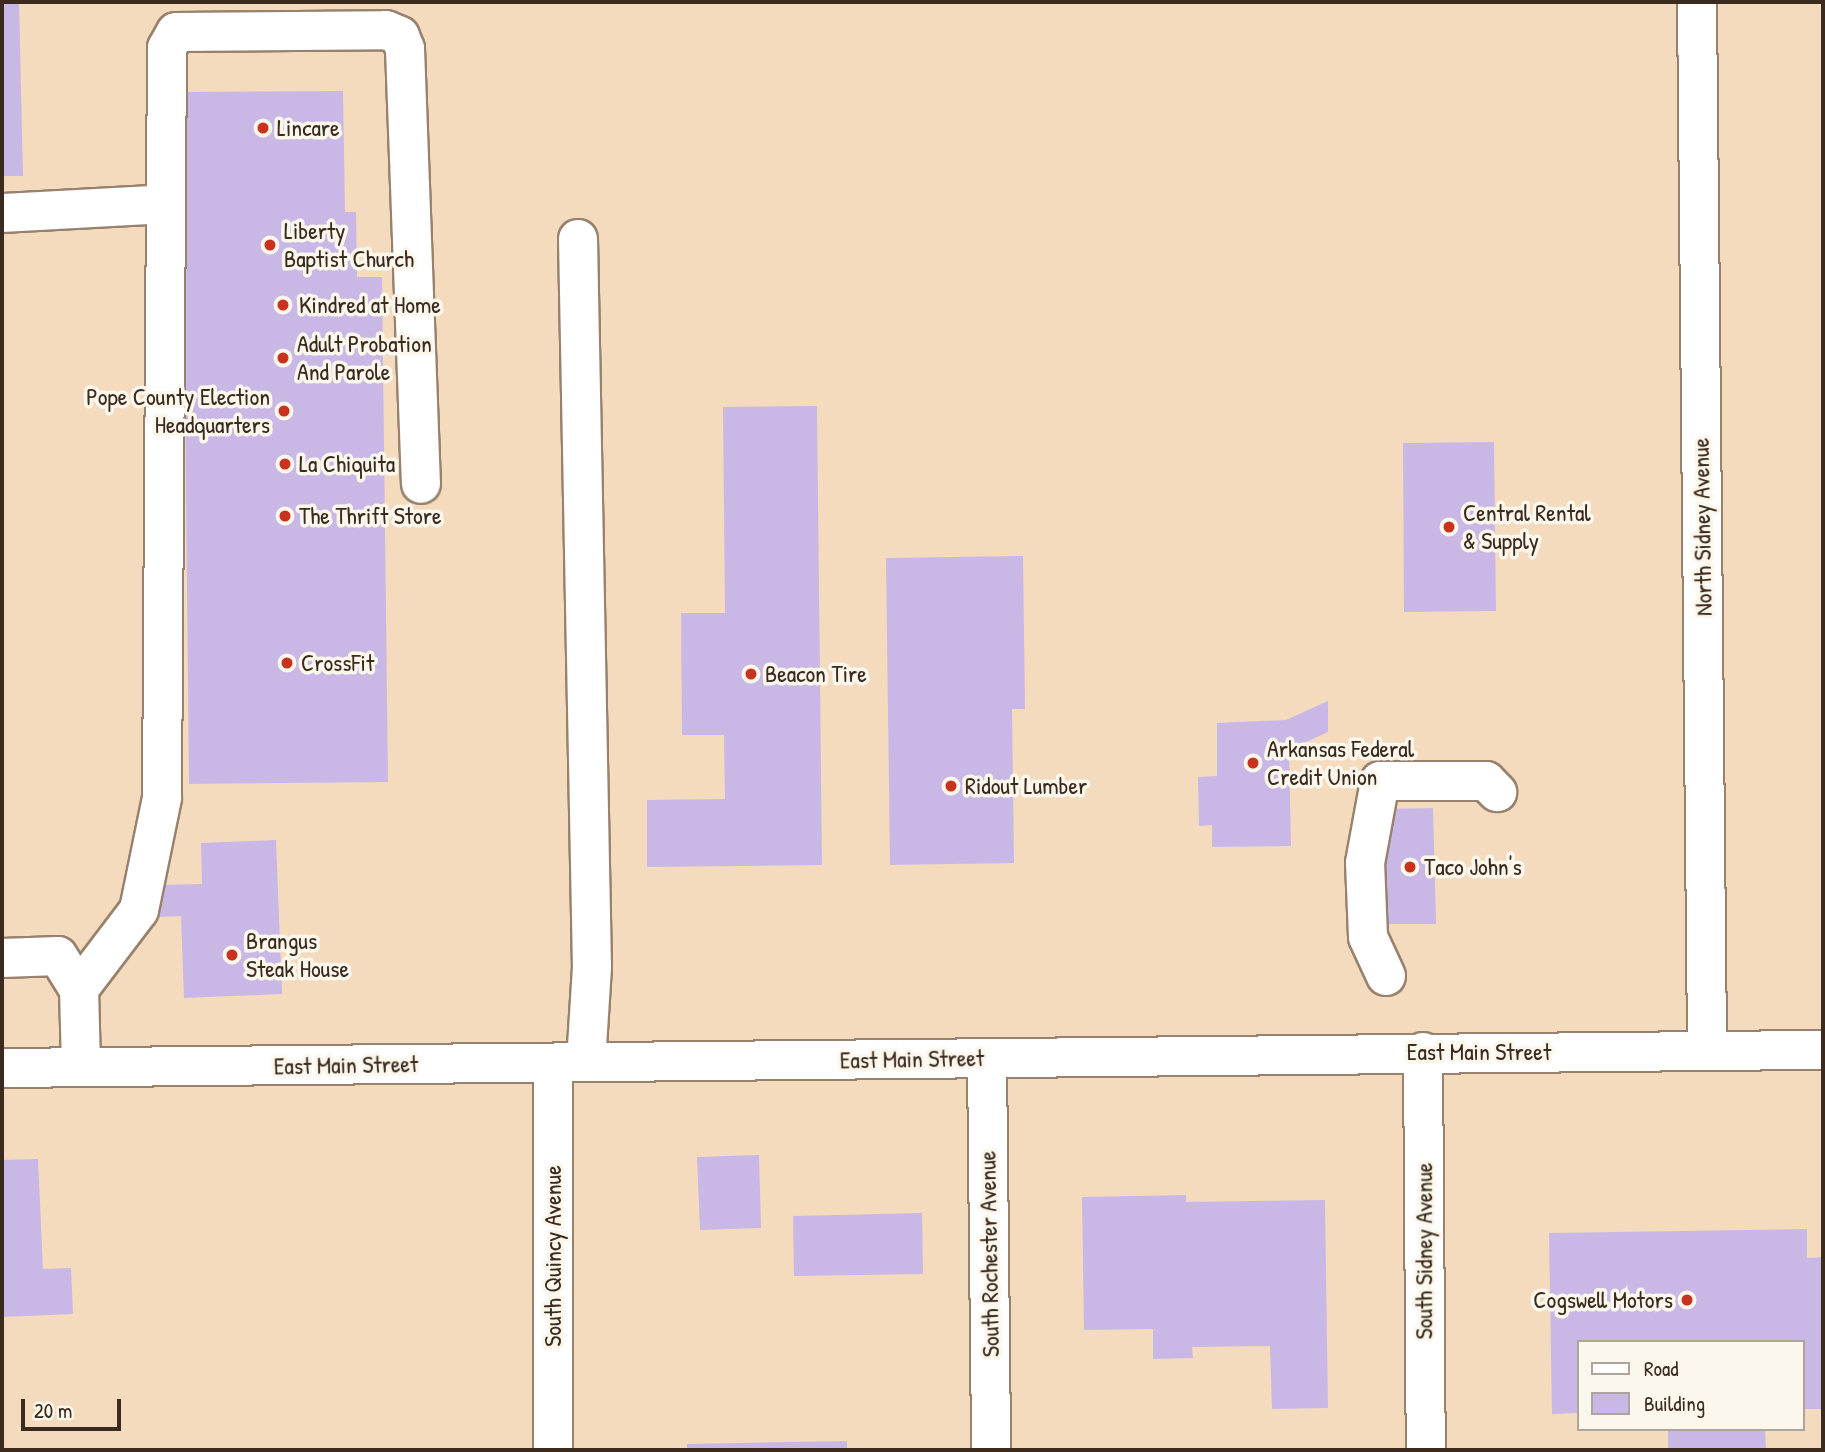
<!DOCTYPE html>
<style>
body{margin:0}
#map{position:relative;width:1825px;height:1452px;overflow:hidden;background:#f4dbbe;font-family:"Patrick Hand",sans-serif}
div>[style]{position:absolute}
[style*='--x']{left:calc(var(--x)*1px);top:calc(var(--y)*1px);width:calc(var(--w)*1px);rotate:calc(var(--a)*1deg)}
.building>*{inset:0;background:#c9b8e5}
.roads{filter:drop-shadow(2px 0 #98826e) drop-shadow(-2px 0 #98826e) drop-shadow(0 2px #98826e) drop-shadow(0 -2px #98826e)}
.minor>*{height:38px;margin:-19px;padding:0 19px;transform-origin:19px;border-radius:19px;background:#fff}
.major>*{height:38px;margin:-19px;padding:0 19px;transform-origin:19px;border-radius:19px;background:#fff}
.dots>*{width:19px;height:19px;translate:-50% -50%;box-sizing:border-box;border:4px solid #fbf7ec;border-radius:50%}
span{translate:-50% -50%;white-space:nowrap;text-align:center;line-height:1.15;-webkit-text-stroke:7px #fbf7ec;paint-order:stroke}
.poi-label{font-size:24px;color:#3b2a1e}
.left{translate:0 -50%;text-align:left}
.right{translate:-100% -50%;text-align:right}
.street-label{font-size:24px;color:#3b2a1e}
.frame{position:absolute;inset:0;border:4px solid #3b2a1e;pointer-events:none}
.legend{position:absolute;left:1577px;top:1340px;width:228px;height:91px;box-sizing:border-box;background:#fbf7ec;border:2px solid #aea59a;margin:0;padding:9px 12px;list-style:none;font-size:21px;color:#3b2a1e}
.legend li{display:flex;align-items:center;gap:14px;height:35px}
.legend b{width:35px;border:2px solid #aea59a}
.scale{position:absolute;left:21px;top:1399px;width:100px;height:32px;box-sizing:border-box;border:4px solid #3b2a1e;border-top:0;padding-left:9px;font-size:21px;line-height:24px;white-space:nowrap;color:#3b2a1e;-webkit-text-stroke:5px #fbf7ec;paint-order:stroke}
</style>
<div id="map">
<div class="building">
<div style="clip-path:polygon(2px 2px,19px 2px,23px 176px,2px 176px)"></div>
<div style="clip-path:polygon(343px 91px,345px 212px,356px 212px,357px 277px,382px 277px,388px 782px,189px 784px,182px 92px)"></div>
<div style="clip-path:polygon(817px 406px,822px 865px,647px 867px,647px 800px,725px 799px,724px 735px,682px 735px,681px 613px,725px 613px,723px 407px)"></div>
<div style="clip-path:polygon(1494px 442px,1496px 611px,1404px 612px,1403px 443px)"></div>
<div style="clip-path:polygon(1023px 556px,1025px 709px,1012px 709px,1014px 863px,890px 865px,886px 558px)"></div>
<div style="clip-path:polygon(1328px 701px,1328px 732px,1289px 750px,1291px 846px,1212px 847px,1212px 825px,1199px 826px,1198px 777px,1217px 776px,1217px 723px,1286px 720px)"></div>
<div style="clip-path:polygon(1433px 808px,1436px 924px,1387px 924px,1385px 809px)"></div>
<div style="clip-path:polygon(276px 840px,282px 994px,184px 998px,181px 916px,157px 917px,156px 885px,202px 884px,201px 843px)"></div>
<div style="clip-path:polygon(759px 1155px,761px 1228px,700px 1230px,697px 1157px)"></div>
<div style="clip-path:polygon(38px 1159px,43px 1269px,71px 1268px,73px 1314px,2px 1317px,2px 1160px)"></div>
<div style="clip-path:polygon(1186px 1195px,1186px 1202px,1325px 1200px,1328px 1408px,1272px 1409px,1270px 1346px,1192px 1347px,1193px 1358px,1153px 1359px,1153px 1329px,1084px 1330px,1082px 1197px)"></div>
<div style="clip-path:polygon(922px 1213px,923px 1274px,794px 1276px,793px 1216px)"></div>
<div style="clip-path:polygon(1807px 1229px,1807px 1258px,1823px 1257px,1823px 1409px,1802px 1409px,1802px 1342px,1578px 1342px,1578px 1413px,1552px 1414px,1549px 1233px)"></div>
<div style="clip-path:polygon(1668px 1429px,1765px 1429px,1766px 1450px,1668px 1450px)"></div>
<div style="clip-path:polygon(847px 1441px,847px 1450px,687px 1450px,687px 1444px)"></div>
</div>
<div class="roads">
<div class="minor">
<div style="--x:1697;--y:2;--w:1049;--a:89.45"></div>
<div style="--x:2;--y:213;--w:164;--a:-3.1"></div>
<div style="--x:578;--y:239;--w:728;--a:88.9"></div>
<div style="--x:592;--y:967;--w:95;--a:93.6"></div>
<div style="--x:2;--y:958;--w:56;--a:-2"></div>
<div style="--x:58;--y:956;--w:39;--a:58"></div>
<div style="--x:79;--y:989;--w:78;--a:88.5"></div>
<div style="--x:1386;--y:976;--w:43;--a:-114.8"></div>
<div style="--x:1368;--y:937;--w:74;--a:-92.3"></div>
<div style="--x:1365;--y:863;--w:83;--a:-79.6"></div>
<div style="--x:1380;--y:781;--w:106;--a:0"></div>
<div style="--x:1486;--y:781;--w:16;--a:45"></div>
<div style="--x:79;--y:989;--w:99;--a:-52.8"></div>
<div style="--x:139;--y:910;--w:114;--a:-78.4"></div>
<div style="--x:162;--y:798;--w:750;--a:-89.62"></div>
<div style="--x:167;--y:48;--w:18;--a:-61"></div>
<div style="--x:176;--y:32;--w:210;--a:-0.5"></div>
<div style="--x:386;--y:30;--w:15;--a:23"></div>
<div style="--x:400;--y:36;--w:14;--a:69"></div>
<div style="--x:405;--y:49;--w:435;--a:87.9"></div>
<div style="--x:1423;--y:1052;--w:398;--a:89.6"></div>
<div style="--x:987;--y:1058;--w:392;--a:89.4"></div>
<div style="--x:553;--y:1450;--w:387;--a:-90"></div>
</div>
<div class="major">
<div style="--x:2;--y:1068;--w:1821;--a:-0.57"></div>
</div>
</div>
<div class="dots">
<div style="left:263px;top:128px;background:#c8321e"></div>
<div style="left:270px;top:245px;background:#c8321e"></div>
<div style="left:283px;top:305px;background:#c8321e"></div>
<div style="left:283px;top:358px;background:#c8321e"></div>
<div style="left:284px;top:411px;background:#c8321e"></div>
<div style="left:285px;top:464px;background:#c8321e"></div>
<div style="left:285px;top:516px;background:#c8321e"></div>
<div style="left:1449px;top:527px;background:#c8321e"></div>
<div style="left:287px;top:663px;background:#c8321e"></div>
<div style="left:751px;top:674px;background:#c8321e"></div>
<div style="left:1253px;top:763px;background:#c8321e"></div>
<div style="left:951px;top:786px;background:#c8321e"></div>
<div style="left:1410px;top:867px;background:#c8321e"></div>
<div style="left:232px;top:955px;background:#c8321e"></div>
<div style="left:1687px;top:1300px;background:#c8321e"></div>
</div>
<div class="poi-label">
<span class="left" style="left:277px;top:128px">Lincare</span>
<span class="left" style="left:284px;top:245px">Liberty<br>Baptist Church</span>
<span class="left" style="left:299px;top:305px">Kindred at Home</span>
<span class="left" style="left:297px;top:358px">Adult Probation<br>And Parole</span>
<span class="right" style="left:270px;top:411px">Pope County Election<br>Headquarters</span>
<span class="left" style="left:299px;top:464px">La Chiquita</span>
<span class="left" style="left:1463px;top:527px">Central Rental<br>&amp; Supply</span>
<span class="left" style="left:299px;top:516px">The Thrift Store</span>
<span class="left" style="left:301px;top:663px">CrossFit</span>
<span class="left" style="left:765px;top:674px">Beacon Tire</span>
<span class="left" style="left:1267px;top:763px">Arkansas Federal<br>Credit Union</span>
<span class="left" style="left:965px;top:786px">Ridout Lumber</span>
<span class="left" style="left:1424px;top:867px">Taco John's</span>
<span class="left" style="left:246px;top:955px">Brangus<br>Steak House</span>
<span class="right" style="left:1673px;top:1300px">Cogswell Motors</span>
</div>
<div class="street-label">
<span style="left:1702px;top:527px;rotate:-91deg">North Sidney Avenue</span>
<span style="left:1479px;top:1052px">East Main Street</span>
<span style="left:912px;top:1059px;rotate:-1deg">East Main Street</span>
<span style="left:346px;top:1065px;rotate:-1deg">East Main Street</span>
<span style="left:1424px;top:1251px;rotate:-90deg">South Sidney Avenue</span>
<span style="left:989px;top:1254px;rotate:-91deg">South Rochester Avenue</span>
<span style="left:553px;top:1256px;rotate:-90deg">South Quincy Avenue</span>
</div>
<div class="frame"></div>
<ul class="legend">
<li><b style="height:9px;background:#fff"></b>Road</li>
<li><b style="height:19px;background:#c9b8e5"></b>Building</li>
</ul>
<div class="scale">20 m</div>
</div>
